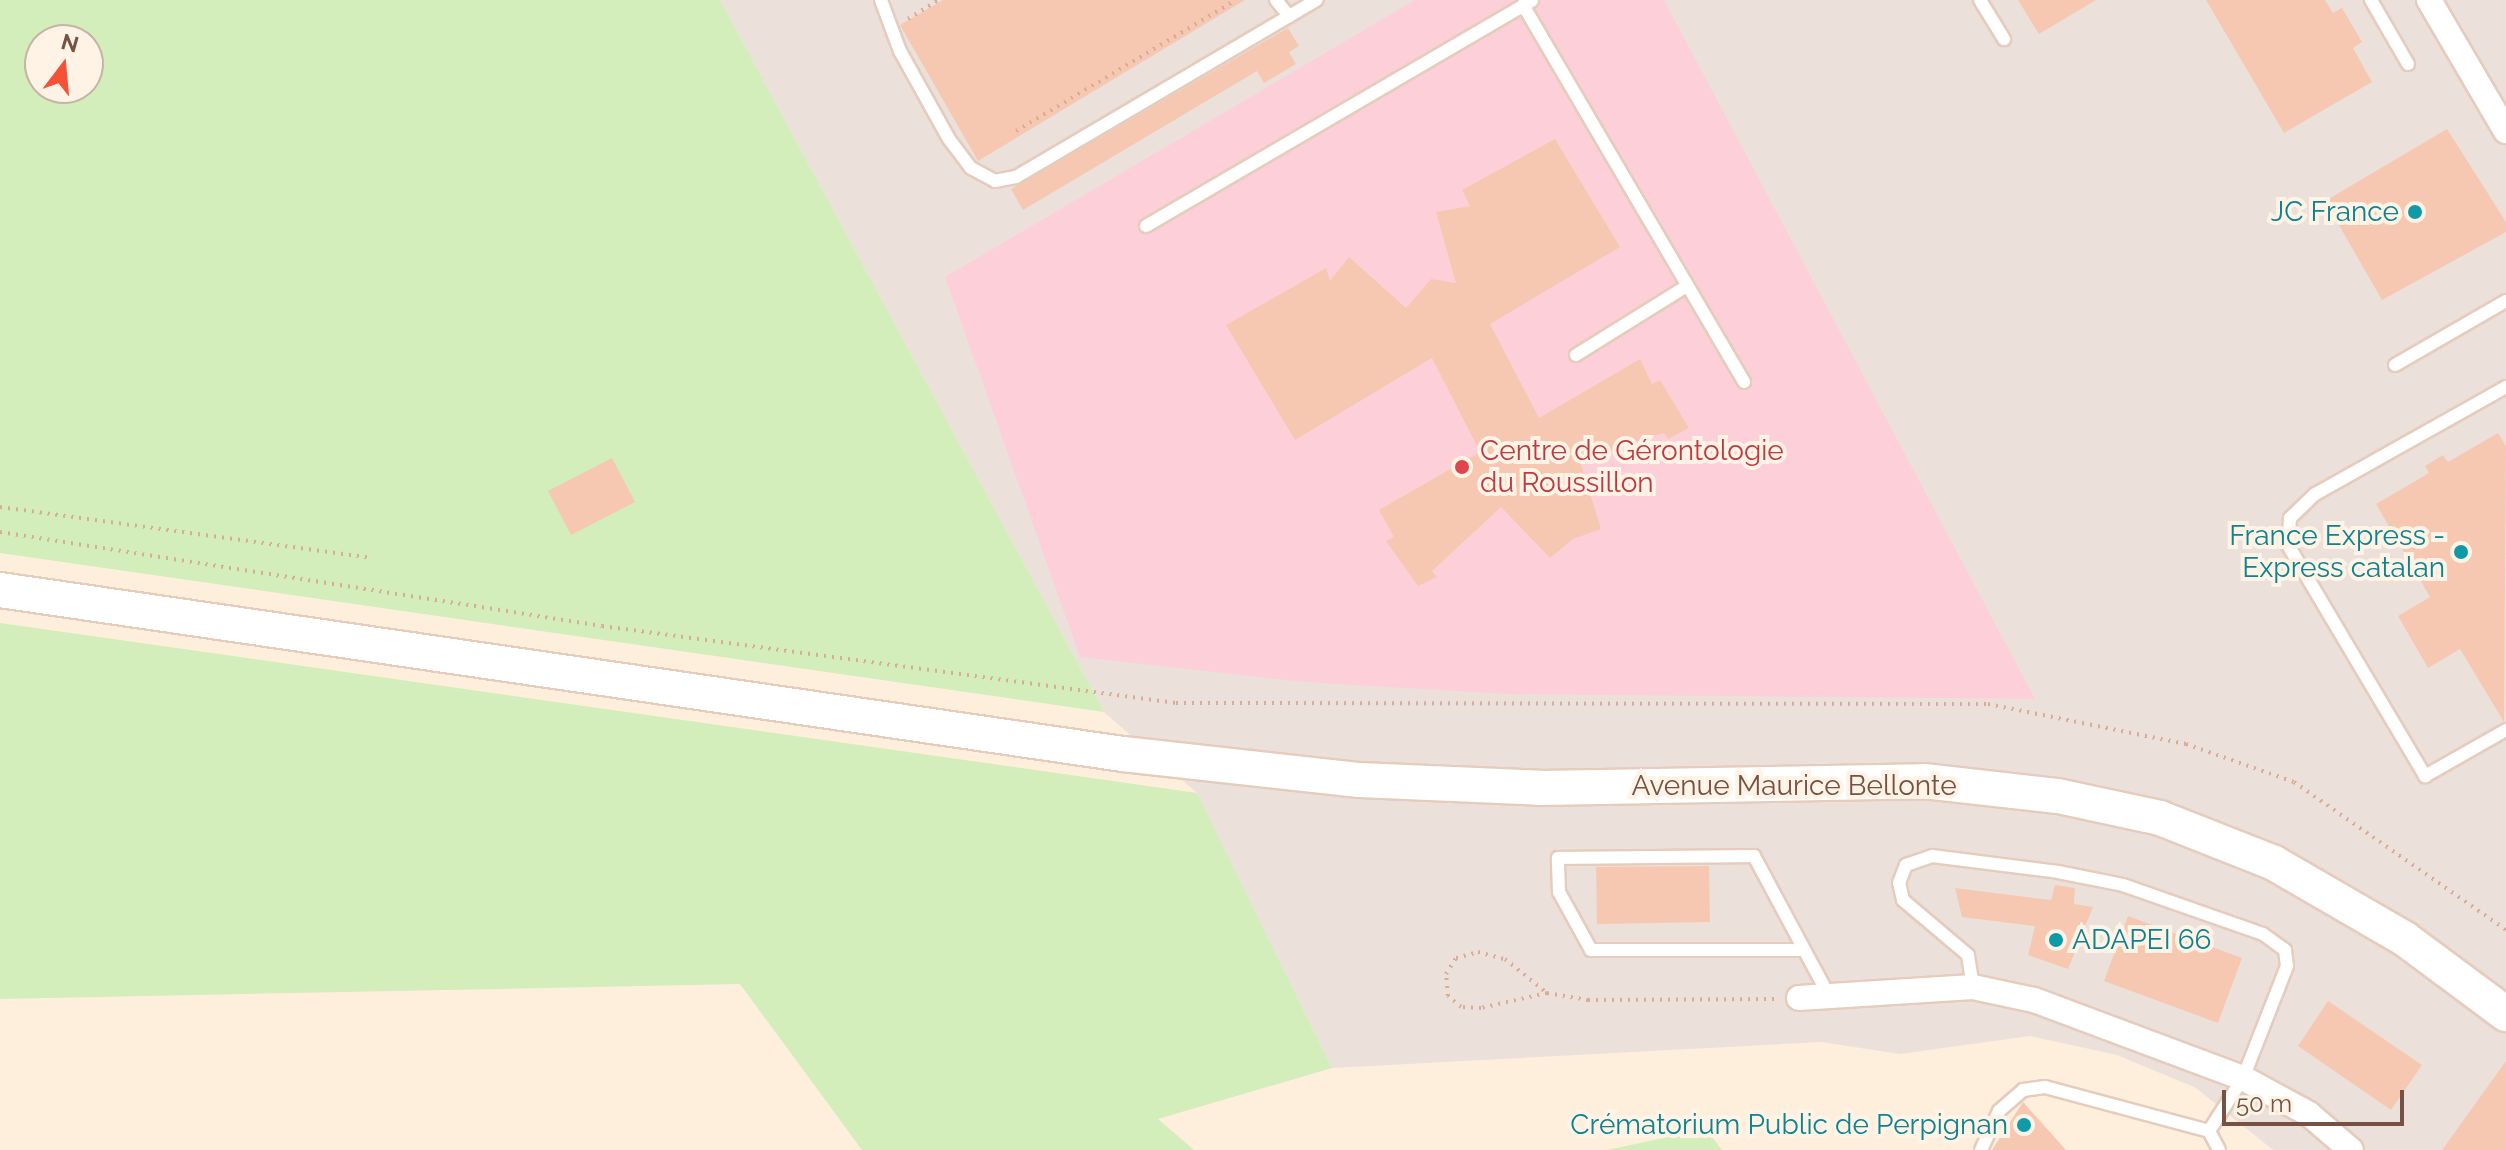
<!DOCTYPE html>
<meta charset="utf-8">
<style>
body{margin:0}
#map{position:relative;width:2506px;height:1150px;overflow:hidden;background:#feefdd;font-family:Raleway,sans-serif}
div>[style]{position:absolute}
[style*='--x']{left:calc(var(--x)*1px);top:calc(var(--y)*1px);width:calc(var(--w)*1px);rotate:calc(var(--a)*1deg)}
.industrial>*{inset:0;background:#ebe1da}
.medical>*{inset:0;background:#fdd0d9}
.green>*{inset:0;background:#d3edbb}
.building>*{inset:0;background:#f6c8b2}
.path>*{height:4px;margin-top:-2px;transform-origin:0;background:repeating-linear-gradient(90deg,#dbab96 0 2px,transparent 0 8px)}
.roads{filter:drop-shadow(2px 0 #e5ccbc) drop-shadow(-2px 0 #e5ccbc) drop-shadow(0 2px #e5ccbc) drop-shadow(0 -2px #e5ccbc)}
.service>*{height:12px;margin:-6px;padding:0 6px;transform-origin:6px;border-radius:6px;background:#fff}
.minor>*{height:24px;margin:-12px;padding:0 12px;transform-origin:12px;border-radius:12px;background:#fff}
.secondary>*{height:34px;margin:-17px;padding:0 17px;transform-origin:17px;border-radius:17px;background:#fff}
.dots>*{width:22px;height:22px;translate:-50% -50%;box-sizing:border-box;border:4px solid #fff3e6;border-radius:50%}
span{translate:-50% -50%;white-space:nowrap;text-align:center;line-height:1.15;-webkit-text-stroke:8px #fff3e6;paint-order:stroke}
.culture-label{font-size:28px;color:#0d838f}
.right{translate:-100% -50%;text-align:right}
.left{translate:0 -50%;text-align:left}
.health-label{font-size:28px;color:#be3a42}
.street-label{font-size:28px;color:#765244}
.north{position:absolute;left:24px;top:24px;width:80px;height:80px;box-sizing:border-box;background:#fff3e6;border:2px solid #c8b3a5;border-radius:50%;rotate:16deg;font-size:22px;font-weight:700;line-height:32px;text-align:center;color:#765244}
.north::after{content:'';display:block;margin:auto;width:28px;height:36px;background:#f55136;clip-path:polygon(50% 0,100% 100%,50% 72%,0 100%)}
.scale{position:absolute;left:2222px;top:1090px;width:182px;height:36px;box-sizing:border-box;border:4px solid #765244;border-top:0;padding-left:10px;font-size:24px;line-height:28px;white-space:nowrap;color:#765244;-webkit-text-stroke:6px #fff3e6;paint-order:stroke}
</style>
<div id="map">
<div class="industrial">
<div style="clip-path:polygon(720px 0,2506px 0,2506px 1150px,2273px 1150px,2196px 1088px,2117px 1055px,2030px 1036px,1900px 1054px,1821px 1042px,1332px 1068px,1197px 793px,1104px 712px)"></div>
</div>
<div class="medical">
<div style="clip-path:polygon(1415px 0,1664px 0,2035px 699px,1506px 694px,1304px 682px,1080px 657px,945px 277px)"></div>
</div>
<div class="green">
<div style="clip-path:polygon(evenodd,0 0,720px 0,1104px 712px,0 553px,0 0,40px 40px,88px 40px,88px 88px,40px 88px,40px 40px)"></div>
<div style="clip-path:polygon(0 623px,1197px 793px,1332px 1068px,1158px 1119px,1194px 1150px,862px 1150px,740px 984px,0 999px)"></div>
<div style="clip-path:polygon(1706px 1129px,1722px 1150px,1607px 1150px)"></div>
</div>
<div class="building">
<div style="clip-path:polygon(943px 0,1245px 0,978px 161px,900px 25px)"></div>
<div style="clip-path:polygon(2018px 0,2096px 0,2039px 34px)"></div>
<div style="clip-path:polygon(2206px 0,2325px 0,2333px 13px,2342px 8px,2362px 42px,2353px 48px,2372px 82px,2284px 133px)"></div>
<div style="clip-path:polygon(1288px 28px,1299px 46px,1289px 52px,1296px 64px,1264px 83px,1257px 71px,1023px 210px,1011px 189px)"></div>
<div style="clip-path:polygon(2447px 129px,2506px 222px,2506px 232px,2382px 300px,2325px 201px)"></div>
<div style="clip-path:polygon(1555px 139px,1620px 247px,1490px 324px,1539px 418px,1640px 359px,1652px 384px,1660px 380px,1689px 428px,1668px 439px,1664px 433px,1580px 461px,1601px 529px,1573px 539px,1550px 558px,1501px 507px,1432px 571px,1437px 577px,1418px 586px,1386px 541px,1394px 537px,1379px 510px,1480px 452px,1432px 358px,1295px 440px,1226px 325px,1326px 268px,1330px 281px,1349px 257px,1406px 308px,1431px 279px,1456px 283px,1436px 212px,1470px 206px,1462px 190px)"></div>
<div style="clip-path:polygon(2498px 433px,2506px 446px,2504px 722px,2460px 649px,2428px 668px,2398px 616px,2430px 597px,2376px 504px,2429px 473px,2425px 466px,2443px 455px,2448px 462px)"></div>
<div style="clip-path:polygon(612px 458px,635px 502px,571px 535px,548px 491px)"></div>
<div style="clip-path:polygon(1709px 866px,1710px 922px,1597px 924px,1596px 867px)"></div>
<div style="clip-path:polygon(2055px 885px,2075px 888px,2074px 904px,2093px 907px,2068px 969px,2028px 955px,2035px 926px,1962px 917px,1955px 888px,2051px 900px)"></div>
<div style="clip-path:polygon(2128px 916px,2242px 958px,2218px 1023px,2104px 981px)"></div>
<div style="clip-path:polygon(2328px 1001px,2422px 1065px,2391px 1110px,2298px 1046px)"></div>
<div style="clip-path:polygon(2506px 1061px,2506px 1150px,2442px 1150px)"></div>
<div style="clip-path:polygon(2023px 1102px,2066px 1150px,1992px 1150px)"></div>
</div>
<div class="path">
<div style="--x:908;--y:19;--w:36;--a:-32"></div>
<div style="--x:1016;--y:131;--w:256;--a:-30.8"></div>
<div style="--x:0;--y:507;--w:374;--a:7.8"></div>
<div style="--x:0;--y:532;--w:609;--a:8.87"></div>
<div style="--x:602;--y:626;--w:579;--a:7.64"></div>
<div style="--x:1176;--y:703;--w:812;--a:0.07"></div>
<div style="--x:1988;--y:704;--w:202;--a:11.4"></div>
<div style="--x:2186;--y:744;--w:114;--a:19.4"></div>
<div style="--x:2294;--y:782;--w:259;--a:34.9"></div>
<div style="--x:1547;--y:993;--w:68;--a:167.2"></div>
<div style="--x:1481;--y:1008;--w:20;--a:-177"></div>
<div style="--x:1461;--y:1007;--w:17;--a:-140"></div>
<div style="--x:1448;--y:996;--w:22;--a:-95"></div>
<div style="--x:1446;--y:974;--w:19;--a:-58"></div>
<div style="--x:1456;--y:958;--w:23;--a:-15"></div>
<div style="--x:1478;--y:952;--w:28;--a:15"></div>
<div style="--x:1505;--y:959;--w:54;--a:39"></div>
<div style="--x:1547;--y:993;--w:42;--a:9.7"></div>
<div style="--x:1588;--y:1000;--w:188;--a:-0.3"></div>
</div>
<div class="roads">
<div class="service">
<div style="--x:881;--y:0;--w:54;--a:69.6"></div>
<div style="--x:900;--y:51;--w:101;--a:60.9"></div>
<div style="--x:949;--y:139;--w:36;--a:53"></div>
<div style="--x:971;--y:168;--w:27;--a:28"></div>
<div style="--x:995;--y:181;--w:21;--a:-11"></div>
<div style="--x:1016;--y:177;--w:349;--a:-30.5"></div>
<div style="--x:1276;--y:0;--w:21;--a:51"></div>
<div style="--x:1980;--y:0;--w:46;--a:58.4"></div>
<div style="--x:2371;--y:0;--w:74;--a:60"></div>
<div style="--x:1523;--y:5;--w:437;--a:59.6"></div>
<div style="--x:1146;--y:226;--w:447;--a:-30.3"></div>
<div style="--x:1576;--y:355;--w:131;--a:-31.9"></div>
<div style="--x:2395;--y:365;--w:128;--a:-30"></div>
<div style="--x:2506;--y:387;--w:219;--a:150.7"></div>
<div style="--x:2315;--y:494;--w:35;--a:136"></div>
<div style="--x:2290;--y:518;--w:27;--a:94"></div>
<div style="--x:2288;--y:545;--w:269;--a:59.3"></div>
<div style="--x:2425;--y:776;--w:93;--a:-29.6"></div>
<div style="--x:1801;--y:950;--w:210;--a:180"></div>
<div style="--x:1591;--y:950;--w:66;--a:-118.9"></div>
<div style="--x:1559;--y:892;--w:34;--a:-92"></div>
<div style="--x:1558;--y:858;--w:196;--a:-0.6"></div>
<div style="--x:1754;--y:856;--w:159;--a:61.8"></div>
<div style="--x:1973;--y:987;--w:32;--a:-99"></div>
<div style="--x:1968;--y:955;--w:85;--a:-139.8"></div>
<div style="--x:1903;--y:900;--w:17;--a:-103"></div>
<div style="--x:1899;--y:883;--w:19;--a:-69"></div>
<div style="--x:1906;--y:865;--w:28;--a:-19"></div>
<div style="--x:1932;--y:856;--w:127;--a:7.2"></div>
<div style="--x:2058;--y:872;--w:66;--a:11.3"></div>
<div style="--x:2123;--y:885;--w:148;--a:19.3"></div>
<div style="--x:2263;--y:934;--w:27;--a:36"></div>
<div style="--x:2285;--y:950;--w:16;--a:83"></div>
<div style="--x:2287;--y:966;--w:120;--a:111.4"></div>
<div style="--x:2243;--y:1078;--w:63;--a:122.7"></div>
<div style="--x:1981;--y:1150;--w:43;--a:-65.2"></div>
<div style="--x:1999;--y:1111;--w:32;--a:-41"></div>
<div style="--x:2023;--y:1090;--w:22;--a:-8"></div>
<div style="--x:2045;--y:1087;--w:170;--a:15"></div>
<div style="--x:2209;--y:1131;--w:21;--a:62"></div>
</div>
<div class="minor">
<div style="--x:2429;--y:0;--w:152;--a:59.6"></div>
<div style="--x:1799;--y:998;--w:174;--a:-3.6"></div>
<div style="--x:1973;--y:987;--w:62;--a:12"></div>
<div style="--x:2034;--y:1000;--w:223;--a:20.5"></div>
<div style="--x:2243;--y:1078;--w:75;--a:28.6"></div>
<div style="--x:2309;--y:1114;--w:55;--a:40.6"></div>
</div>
<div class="secondary">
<div style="--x:0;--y:590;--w:1135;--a:8.31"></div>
<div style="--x:1123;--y:754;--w:238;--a:6.3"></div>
<div style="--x:1360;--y:780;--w:180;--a:2.5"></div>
<div style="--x:1540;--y:788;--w:384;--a:-1"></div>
<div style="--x:1924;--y:781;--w:135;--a:6.4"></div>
<div style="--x:2058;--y:796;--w:104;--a:12.2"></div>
<div style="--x:2160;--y:818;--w:123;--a:21.5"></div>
<div style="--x:2274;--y:863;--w:151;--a:30.1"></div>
<div style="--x:2405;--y:939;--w:126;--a:36.6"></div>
</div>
</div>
<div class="dots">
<div style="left:2415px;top:212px;background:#0f9aa8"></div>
<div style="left:1462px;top:467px;background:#e0444e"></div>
<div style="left:2461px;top:552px;background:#0f9aa8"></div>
<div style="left:2056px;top:940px;background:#0f9aa8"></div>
<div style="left:2024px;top:1125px;background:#0f9aa8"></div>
</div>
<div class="culture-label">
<span class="right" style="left:2399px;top:212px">JC France</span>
<span class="right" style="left:2445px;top:552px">France Express -<br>Express catalan</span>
<span class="left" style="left:2072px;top:940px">ADAPEI 66</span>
<span class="right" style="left:2008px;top:1125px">Crématorium Public de Perpignan</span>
</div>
<div class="health-label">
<span class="left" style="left:1480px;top:467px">Centre de Gérontologie<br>du Roussillon</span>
</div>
<div class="street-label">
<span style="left:1794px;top:786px">Avenue Maurice Bellonte</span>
</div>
<div class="north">N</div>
<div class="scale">50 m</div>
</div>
